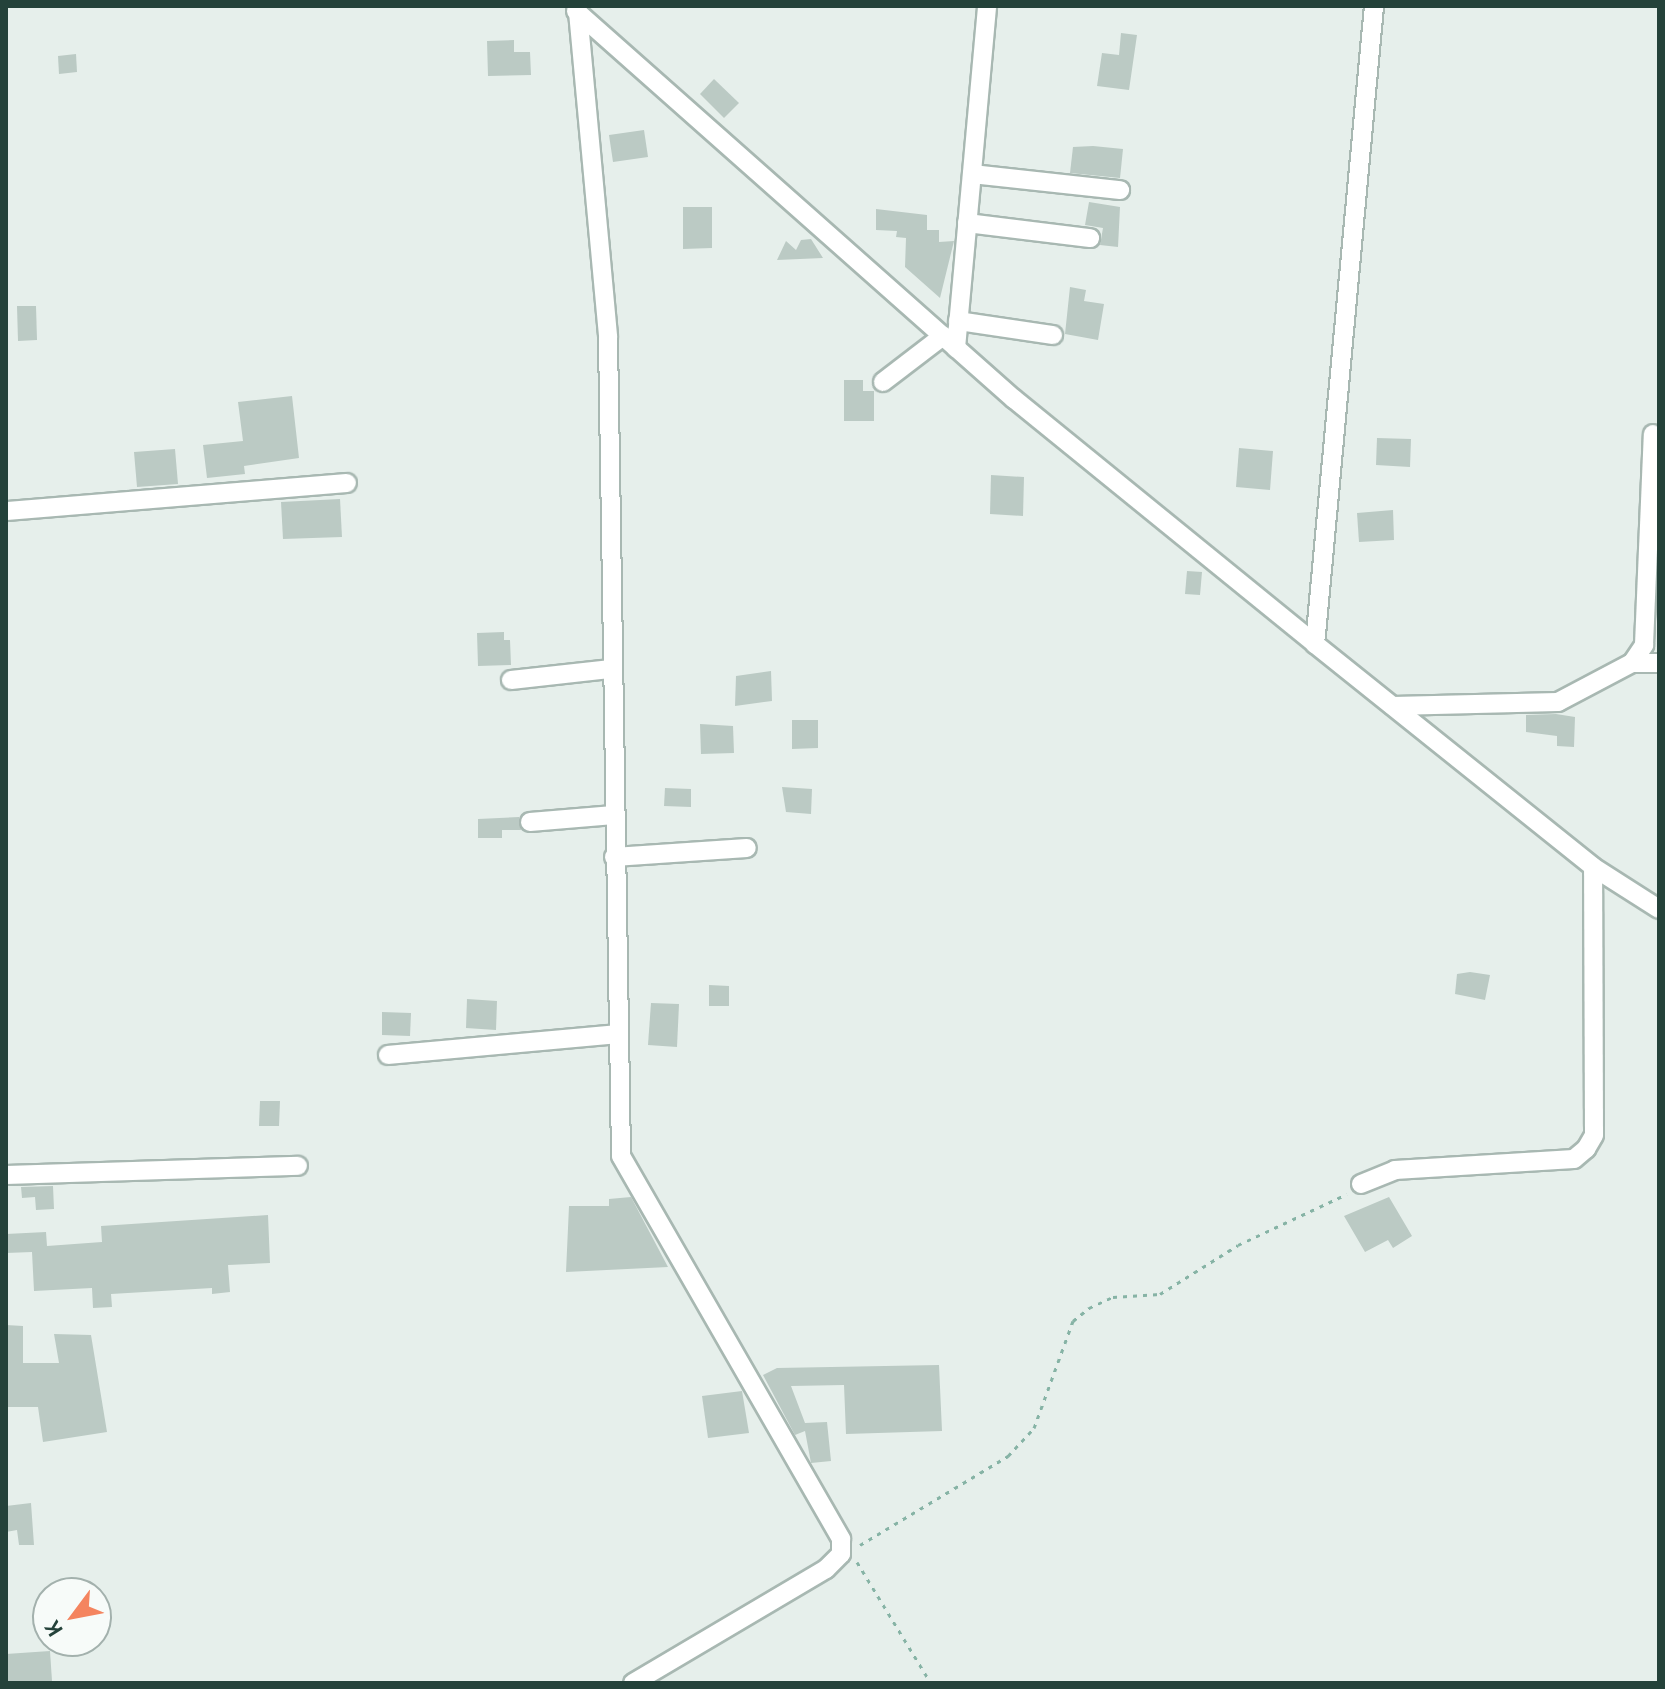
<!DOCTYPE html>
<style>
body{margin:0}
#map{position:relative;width:1665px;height:1689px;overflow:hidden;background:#e6efeb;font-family:"Archivo Narrow",sans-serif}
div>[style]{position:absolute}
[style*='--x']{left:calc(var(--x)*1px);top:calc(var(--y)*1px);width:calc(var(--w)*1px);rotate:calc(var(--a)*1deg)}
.building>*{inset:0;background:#bbcac4}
.path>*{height:3px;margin-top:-1.5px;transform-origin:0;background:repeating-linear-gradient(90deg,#86b3a5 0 4px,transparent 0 10px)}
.roads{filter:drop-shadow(2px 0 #a8b8b2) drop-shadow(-2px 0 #a8b8b2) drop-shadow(0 2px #a8b8b2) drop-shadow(0 -2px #a8b8b2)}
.minor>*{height:18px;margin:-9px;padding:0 9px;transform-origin:9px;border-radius:9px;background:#fff}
span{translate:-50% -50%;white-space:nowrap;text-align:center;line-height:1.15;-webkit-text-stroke:7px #f7fbf9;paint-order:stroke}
.frame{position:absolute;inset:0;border:8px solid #24423a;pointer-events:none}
.north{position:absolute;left:32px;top:1577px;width:80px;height:80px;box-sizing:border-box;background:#f7fbf9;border:2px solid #a3b1ad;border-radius:50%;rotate:238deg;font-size:22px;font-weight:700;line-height:32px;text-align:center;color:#24423a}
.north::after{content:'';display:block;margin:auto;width:28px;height:36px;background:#f4845f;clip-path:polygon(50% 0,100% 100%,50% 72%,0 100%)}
</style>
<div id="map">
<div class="building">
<div style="clip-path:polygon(1121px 33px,1137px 35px,1129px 90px,1097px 86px,1102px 53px,1119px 55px)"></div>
<div style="clip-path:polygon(514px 40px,514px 52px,530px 52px,531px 75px,488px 76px,487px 41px)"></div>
<div style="clip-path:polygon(76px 54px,77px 72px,59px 74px,58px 56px)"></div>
<div style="clip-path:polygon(714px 79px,739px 103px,724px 118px,700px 94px)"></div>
<div style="clip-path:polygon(644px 130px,648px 157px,613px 162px,609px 135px)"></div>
<div style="clip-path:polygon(1093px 146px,1123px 149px,1120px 178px,1070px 173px,1073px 147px)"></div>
<div style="clip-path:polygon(1089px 202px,1120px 207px,1118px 247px,1100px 245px,1103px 228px,1085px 225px)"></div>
<div style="clip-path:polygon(683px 207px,712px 207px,712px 248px,683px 249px)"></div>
<div style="clip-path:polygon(876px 209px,927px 215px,927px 230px,939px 230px,939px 242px,954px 241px,940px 298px,905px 267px,906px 238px,896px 237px,897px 231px,876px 230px)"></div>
<div style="clip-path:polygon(811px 239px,823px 258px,777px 260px,786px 241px,796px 250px,801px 240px)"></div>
<div style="clip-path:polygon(1070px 287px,1086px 290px,1084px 301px,1104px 304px,1098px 340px,1065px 334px)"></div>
<div style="clip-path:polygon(17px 306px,36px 306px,37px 340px,18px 341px)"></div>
<div style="clip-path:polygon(844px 380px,863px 380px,863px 391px,874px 391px,874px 421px,844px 421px)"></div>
<div style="clip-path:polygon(292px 396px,299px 458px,244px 466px,245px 474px,207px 478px,203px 445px,243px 441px,238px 402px)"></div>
<div style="clip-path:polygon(1377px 438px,1411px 439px,1410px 467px,1376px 465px)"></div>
<div style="clip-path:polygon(1239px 448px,1273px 451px,1270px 490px,1236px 487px)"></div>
<div style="clip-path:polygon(175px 449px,178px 484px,137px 487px,134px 452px)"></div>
<div style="clip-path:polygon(991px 475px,1024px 477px,1023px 516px,990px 514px)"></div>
<div style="clip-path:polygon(340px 499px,342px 537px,283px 539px,281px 502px)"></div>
<div style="clip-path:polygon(1393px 510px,1394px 540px,1359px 542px,1357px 513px)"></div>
<div style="clip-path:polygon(1187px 571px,1202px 572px,1200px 595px,1185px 594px)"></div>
<div style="clip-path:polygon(504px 632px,504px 640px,510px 640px,511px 665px,478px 666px,477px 633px)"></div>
<div style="clip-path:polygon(771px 671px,772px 701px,735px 706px,736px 676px)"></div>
<div style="clip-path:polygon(1556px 714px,1575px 717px,1574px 747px,1557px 746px,1557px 736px,1526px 732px,1526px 715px)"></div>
<div style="clip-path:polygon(792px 720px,818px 720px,818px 748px,792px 749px)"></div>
<div style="clip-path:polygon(700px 724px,733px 726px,734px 753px,701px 754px)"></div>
<div style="clip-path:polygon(782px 787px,812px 789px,811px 814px,786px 812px)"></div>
<div style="clip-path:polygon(665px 788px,691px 789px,691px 807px,664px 806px)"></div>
<div style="clip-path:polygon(519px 817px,521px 830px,502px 830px,502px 838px,478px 838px,478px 819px)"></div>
<div style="clip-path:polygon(1470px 972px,1490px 975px,1485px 1000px,1455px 994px,1457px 974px)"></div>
<div style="clip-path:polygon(709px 985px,729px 986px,729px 1006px,709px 1006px)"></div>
<div style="clip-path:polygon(467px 999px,497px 1001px,496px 1030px,466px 1028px)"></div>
<div style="clip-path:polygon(651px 1003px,679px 1004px,677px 1047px,648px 1045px)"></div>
<div style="clip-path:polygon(382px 1012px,411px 1013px,410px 1036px,382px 1035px)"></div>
<div style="clip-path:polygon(260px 1101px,280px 1101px,279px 1126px,259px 1126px)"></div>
<div style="clip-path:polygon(53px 1186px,54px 1209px,36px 1210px,35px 1197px,22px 1198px,21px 1187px)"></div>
<div style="clip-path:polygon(631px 1197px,668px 1267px,566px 1272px,569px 1206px,609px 1206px,609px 1199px)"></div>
<div style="clip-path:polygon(1389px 1197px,1412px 1236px,1393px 1248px,1388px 1240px,1365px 1252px,1344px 1216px)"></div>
<div style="clip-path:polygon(268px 1215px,270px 1263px,228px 1265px,230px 1292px,212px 1294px,212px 1288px,111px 1294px,112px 1307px,93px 1308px,92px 1288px,34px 1291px,32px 1252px,6px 1253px,6px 1234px,46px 1232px,47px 1246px,102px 1242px,101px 1226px)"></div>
<div style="clip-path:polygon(6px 1325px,23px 1326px,23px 1363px,59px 1363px,54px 1334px,91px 1335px,107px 1432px,43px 1442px,38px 1407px,6px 1407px)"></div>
<div style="clip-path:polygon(939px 1365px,942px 1431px,846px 1434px,844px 1385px,791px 1386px,805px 1423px,827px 1422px,831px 1461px,811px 1463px,805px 1431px,795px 1435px,763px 1375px,777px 1368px)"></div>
<div style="clip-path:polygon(742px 1391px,749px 1433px,708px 1438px,702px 1396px)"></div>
<div style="clip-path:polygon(31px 1503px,34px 1545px,19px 1545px,17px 1530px,6px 1532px,6px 1506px)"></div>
<div style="clip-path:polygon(50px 1651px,52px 1681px,6px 1683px,6px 1654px)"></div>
</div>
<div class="path">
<div style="--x:860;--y:1545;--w:173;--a:-31"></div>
<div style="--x:1008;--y:1456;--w:38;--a:-47"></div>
<div style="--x:1034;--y:1428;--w:114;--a:-70"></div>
<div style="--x:1073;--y:1321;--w:21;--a:-39"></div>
<div style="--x:1089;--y:1308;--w:26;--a:-25"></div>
<div style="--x:1113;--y:1297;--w:47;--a:-3.7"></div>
<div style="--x:1160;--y:1294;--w:92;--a:-32.1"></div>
<div style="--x:1238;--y:1245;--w:120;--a:-25.1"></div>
<div style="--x:857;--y:1562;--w:142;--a:58.6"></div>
</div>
<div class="roads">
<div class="minor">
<div style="--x:1374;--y:6;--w:641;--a:95.28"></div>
<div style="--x:1315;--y:644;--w:356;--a:38.7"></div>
<div style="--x:576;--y:11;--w:585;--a:41.54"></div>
<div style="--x:1014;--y:399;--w:388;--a:39.1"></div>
<div style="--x:578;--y:12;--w:327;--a:84.7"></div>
<div style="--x:608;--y:338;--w:818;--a:89.09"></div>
<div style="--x:621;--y:1156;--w:442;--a:60.1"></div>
<div style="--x:841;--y:1539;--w:15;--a:90"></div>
<div style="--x:841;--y:1554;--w:21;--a:135"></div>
<div style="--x:826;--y:1569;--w:224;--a:149.4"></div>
<div style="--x:972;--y:174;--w:149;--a:6.2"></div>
<div style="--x:967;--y:223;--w:124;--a:7"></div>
<div style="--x:958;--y:321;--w:96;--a:8.4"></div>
<div style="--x:956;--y:348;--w:343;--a:-84.8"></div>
<div style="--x:883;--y:382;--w:76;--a:-37.5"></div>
<div style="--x:6;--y:511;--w:342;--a:-4.7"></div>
<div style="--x:1632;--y:663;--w:27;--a:0"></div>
<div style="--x:511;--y:680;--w:101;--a:-6.3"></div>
<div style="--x:1393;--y:706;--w:165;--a:-1.4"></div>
<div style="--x:1558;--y:702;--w:84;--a:-27.8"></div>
<div style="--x:1632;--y:663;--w:22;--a:-56"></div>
<div style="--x:1644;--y:645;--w:211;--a:-87.6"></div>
<div style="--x:530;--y:822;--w:84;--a:-4.8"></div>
<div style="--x:614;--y:857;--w:133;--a:-3.9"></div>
<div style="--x:388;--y:1055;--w:231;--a:-5.2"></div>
<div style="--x:6;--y:1175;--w:292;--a:-1.8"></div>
<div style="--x:1361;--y:1184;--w:37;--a:-22"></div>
<div style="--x:1395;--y:1170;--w:179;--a:-3.5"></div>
<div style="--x:1574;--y:1159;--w:16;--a:-40"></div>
<div style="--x:1586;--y:1149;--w:16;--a:-60"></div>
<div style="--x:1594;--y:1135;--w:268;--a:-90.2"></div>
<div style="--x:1593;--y:867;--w:78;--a:32.5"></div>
</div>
</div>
<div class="frame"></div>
<div class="north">K</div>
</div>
